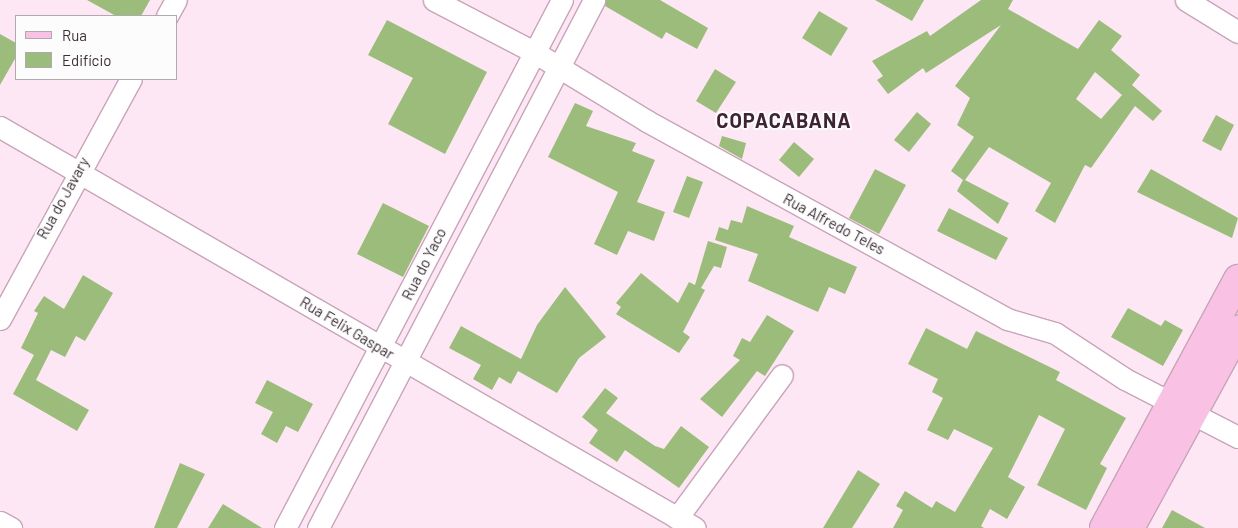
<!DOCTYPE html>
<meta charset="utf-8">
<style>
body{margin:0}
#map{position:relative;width:1238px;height:528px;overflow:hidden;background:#fee7f4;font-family:Barlow,sans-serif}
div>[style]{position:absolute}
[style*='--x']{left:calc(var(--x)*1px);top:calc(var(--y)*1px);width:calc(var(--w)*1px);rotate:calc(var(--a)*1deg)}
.building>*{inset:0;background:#9bbc7a}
.roads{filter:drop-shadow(1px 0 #c8a4b9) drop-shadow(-1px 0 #c8a4b9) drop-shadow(0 1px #c8a4b9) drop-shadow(0 -1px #c8a4b9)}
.minor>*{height:21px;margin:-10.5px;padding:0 10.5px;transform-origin:10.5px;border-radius:10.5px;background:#fff}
.major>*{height:28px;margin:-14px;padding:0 14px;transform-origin:14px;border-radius:14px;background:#f9c2e5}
span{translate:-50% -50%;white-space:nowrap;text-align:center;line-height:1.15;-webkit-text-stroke:4px #fcfcfc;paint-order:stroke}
.street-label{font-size:15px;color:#3c2e36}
.district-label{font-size:20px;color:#3f2334;font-weight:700;letter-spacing:1px}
.legend{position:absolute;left:15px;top:15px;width:162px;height:65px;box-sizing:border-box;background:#fcfcfc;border:1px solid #afaaad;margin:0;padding:6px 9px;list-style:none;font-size:15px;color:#3c2e36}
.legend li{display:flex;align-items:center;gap:10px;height:25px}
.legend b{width:25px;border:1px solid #afaaad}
</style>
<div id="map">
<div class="building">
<div style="clip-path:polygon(87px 0,150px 0,141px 16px,116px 16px)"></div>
<div style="clip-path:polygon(606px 0,660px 0,708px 28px,697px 49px,666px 32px,662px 39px,605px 6px)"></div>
<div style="clip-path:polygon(875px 0,924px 0,912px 21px)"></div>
<div style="clip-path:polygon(evenodd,981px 0,1013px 0,1008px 9px,1078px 49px,1099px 20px,1122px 36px,1111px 50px,1140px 75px,1132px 85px,1162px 111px,1153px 121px,1135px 106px,1091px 168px,1085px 165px,1055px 223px,1035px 211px,1051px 183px,989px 147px,965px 180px,1009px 203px,998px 224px,957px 191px,963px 180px,951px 171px,974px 137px,957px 125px,970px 98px,955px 86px,1001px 25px,926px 73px,923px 68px,888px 94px,877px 80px,883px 76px,872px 61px,927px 31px,930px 36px,981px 0,1095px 72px,1122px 95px,1101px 119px,1076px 99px,1095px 72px)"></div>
<div style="clip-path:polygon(819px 11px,848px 28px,831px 56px,802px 38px)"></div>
<div style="clip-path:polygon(387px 20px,487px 72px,445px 154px,388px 124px,413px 78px,368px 55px)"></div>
<div style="clip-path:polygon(0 34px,16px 43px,16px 57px,0 85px)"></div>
<div style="clip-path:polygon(715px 69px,736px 82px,716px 113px,696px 101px)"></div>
<div style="clip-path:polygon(575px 103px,593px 111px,586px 126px,636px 143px,632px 151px,655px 160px,637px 202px,665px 212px,654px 241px,628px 231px,617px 255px,594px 244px,618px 192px,548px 157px)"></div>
<div style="clip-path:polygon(917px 112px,931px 124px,909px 152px,894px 140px)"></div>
<div style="clip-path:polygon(1216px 115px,1234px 125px,1221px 151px,1202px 141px)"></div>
<div style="clip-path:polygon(722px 136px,746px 143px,742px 159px,719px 146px)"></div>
<div style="clip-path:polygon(794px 142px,814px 159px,799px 177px,779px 160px)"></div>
<div style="clip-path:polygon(875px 169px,906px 185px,879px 234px,849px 218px)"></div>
<div style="clip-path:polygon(1151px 169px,1238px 218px,1232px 238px,1137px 192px)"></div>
<div style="clip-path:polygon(687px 176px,703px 182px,689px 218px,673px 212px)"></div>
<div style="clip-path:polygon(383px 203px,429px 226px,403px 277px,357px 254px)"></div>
<div style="clip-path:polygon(747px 206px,794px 226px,789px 237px,857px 267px,845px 294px,829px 287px,818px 312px,748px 281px,758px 254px,715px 240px,719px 227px,728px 230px,731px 220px,742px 223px)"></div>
<div style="clip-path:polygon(949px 208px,1008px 238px,996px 260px,937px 231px)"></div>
<div style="clip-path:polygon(708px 241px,727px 247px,721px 268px,714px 266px,701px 288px,705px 290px,683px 332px,690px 337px,679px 353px,616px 314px,621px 307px,616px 303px,641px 273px,678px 303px,689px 282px,695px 285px)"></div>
<div style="clip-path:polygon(83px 275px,113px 293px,85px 341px,76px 336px,65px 357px,51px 350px,36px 380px,89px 410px,77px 431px,13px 394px,34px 355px,21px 348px,38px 313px,34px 311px,44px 296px,64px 309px)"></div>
<div style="clip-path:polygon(565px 287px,606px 337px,579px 358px,557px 393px,518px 371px,511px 384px,499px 377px,492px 390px,473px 379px,481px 365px,449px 348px,461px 326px,521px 359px,537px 325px)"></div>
<div style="clip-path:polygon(1128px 308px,1161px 326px,1165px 320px,1183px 330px,1163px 366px,1111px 337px)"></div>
<div style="clip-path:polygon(767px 315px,794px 331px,765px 376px,757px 371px,722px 417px,700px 399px,740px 360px,733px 356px,742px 338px,750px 342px)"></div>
<div style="clip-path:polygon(926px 328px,967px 349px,976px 331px,1060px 372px,1056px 380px,1126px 418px,1100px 464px,1107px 468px,1086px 510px,1037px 485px,1065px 429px,1039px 415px,1008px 477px,1025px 487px,1007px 519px,990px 509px,981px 526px,984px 528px,893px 528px,903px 510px,896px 506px,905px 491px,932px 508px,936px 501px,955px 512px,993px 448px,954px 429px,948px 440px,927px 430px,943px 398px,932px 392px,938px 379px,908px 364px)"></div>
<div style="clip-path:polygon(267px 380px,313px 404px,298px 432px,286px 426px,277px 443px,261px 434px,273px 412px,255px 403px)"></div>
<div style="clip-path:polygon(605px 388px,618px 398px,606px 413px,655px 446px,664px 449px,681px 426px,709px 447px,679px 488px,625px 450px,617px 462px,589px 443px,598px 430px,582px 417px)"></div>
<div style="clip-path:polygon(180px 463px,205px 474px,177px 528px,154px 528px)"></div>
<div style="clip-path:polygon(858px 470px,880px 484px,852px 528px,823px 528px)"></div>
<div style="clip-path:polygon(223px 504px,262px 528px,208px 528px)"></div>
<div style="clip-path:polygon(1172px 510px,1205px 528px,1162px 528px)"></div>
</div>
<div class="roads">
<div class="minor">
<div style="--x:434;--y:0;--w:113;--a:27.5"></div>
<div style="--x:534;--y:52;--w:132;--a:31.4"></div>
<div style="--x:647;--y:121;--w:411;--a:28.8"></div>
<div style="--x:1007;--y:319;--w:50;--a:16.3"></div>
<div style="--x:1055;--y:333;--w:84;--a:33.3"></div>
<div style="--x:1125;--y:379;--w:127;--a:27.2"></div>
<div style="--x:1186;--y:0;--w:61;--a:31.6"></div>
<div style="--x:167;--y:16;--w:18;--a:-61"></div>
<div style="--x:0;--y:127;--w:802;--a:29.98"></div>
<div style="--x:0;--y:319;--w:273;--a:-61.4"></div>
<div style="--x:677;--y:518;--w:177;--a:-53.7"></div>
<div style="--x:0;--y:522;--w:13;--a:29"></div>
<div style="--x:285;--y:528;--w:596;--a:-62.32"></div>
<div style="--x:318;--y:528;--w:596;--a:-62.4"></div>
</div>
<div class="major">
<div style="--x:1104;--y:528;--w:283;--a:-61.7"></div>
<div style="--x:1130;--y:528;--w:226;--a:-61.4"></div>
</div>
</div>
<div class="street-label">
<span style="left:63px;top:198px;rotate:-61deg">Rua do Javary</span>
<span style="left:834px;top:224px;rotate:28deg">Rua Alfredo Teles</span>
<span style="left:424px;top:264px;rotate:-63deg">Rua do Yaco</span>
<span style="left:347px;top:328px;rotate:31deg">Rua Felix Gaspar</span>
</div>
<div class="district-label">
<span style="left:784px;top:120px">COPACABANA</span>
</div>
<ul class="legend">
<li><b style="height:6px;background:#f9c2e5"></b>Rua</li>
<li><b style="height:14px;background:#9bbc7a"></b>Edifício</li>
</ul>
</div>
